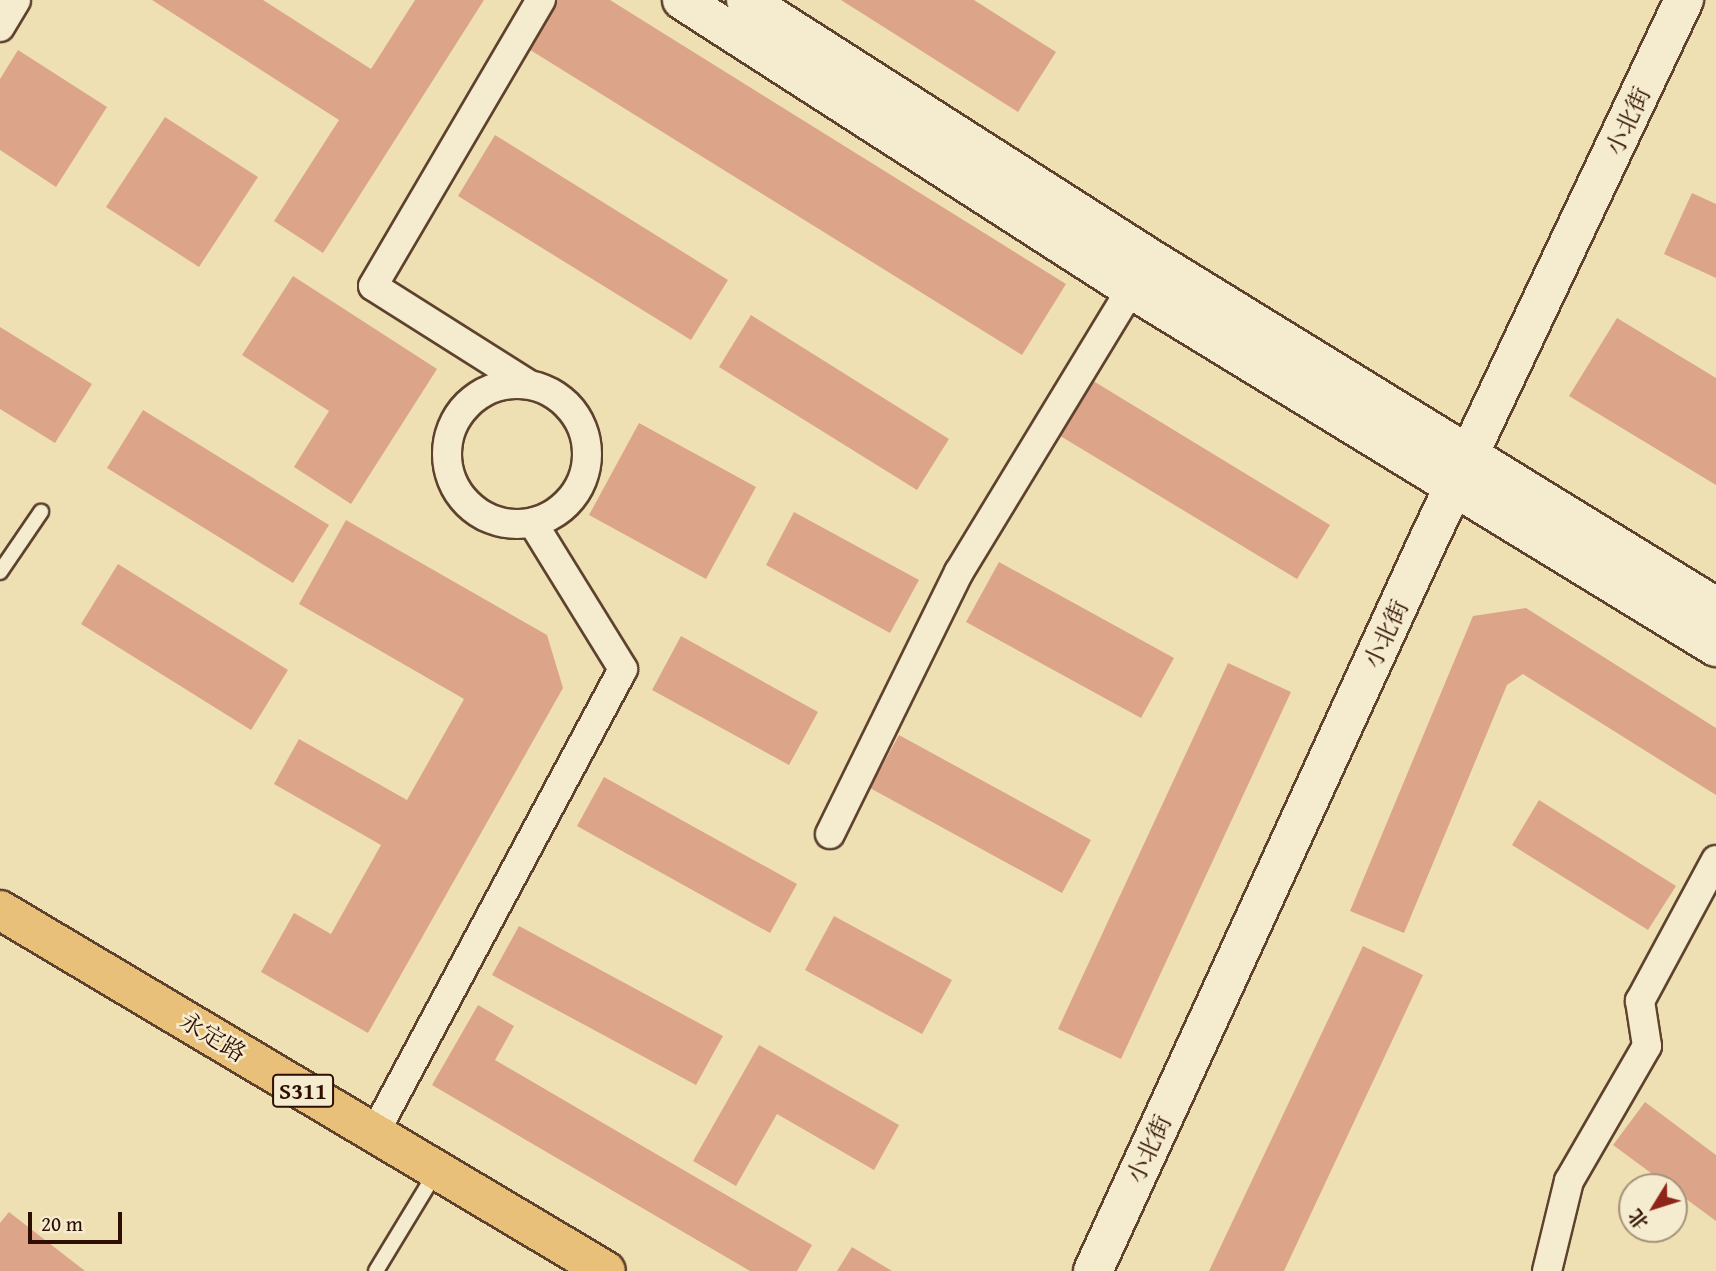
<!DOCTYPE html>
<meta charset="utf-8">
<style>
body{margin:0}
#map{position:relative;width:1716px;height:1271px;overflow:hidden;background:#efe0b4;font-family:"Gentium Book Plus","Noto Serif SC",serif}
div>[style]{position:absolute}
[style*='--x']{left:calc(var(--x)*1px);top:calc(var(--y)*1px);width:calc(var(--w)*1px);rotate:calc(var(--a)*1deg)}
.building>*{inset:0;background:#dca58a}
.roads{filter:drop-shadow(2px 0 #5e422e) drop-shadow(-2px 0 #5e422e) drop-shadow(0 2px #5e422e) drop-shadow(0 -2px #5e422e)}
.lane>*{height:14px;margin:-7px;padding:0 7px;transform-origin:7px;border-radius:7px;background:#f5ebce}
.street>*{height:28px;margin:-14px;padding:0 14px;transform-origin:14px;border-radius:14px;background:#f5ebce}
.street>.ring{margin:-14px;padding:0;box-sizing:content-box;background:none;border:28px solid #f5ebce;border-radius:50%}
.secondary>*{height:38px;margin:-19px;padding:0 19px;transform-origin:19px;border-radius:19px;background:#f5ebce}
.primary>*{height:38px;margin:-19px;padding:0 19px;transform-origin:19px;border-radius:19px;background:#e8c07a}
span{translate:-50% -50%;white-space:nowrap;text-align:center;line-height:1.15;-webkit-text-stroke:5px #f5ebce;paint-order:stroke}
.shield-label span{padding:2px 5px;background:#f5ebce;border:2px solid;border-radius:5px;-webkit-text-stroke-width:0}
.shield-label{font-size:23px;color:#2e0e02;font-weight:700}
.street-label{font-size:24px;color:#2e0e02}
.north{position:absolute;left:1618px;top:1173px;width:70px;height:70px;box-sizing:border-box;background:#f5ebce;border:2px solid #a5937c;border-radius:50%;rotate:232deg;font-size:19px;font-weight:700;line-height:28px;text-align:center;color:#2e0e02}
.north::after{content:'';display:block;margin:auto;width:24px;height:32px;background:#8f2418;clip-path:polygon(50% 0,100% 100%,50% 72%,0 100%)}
.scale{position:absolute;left:28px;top:1212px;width:94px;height:32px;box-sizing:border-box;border:4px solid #2e0e02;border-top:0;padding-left:9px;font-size:21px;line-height:24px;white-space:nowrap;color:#2e0e02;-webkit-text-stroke:5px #f5ebce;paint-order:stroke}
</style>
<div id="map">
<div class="building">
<div style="clip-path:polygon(152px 0,263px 0,371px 69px,415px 0,484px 0,323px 253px,274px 221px,339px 120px)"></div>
<div style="clip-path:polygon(557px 0,610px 0,1066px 284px,1022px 355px,527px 48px)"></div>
<div style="clip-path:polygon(841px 0,974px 0,1056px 52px,1018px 112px)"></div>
<div style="clip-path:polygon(18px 50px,107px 107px,56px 187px,0 150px,0 79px)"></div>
<div style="clip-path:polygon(165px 117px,258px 177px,199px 267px,106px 207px)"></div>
<div style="clip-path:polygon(495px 135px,728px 280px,691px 340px,458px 196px)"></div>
<div style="clip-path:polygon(1692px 193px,1716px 204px,1716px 278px,1664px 254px)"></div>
<div style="clip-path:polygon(293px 276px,437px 369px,351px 504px,294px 467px,329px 411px,242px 355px)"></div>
<div style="clip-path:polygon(751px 315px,949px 439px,917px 490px,719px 367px)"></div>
<div style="clip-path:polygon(1617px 318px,1716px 378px,1716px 485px,1569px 396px)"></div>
<div style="clip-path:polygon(0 327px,92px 384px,55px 443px,0 409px)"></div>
<div style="clip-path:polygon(1090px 379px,1330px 525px,1297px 579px,1057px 434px)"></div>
<div style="clip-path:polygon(143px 410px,329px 525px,293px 583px,107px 468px)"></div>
<div style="clip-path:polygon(639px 423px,756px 487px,706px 579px,589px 515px)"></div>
<div style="clip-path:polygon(794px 512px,919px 580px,890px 633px,766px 565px)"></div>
<div style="clip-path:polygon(346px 520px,547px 635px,563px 688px,368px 1033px,261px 972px,294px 913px,331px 934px,381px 845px,274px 784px,299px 739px,407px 800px,464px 699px,299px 604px)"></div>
<div style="clip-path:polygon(999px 562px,1174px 658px,1141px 718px,966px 622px)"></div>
<div style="clip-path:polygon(118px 564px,288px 670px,251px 730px,81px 624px)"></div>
<div style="clip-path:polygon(1526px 608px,1716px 728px,1716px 795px,1523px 674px,1507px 685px,1404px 933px,1350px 911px,1473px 616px)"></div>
<div style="clip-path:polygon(681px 636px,818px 712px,789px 765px,652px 690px)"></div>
<div style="clip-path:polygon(1228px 663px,1291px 692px,1121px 1059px,1058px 1029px)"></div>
<div style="clip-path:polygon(899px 735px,1091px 840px,1062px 893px,870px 788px)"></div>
<div style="clip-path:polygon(604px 777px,797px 884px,770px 933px,577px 826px)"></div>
<div style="clip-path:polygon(1539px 800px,1676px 886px,1648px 930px,1512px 845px)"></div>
<div style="clip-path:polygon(834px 916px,952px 980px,922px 1034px,805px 970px)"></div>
<div style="clip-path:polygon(519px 926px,723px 1036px,696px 1085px,492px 975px)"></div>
<div style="clip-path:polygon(1363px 946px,1423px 975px,1284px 1271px,1209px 1271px)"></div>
<div style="clip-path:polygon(478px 1005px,514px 1026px,495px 1060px,812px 1245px,797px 1271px,750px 1271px,432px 1085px)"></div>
<div style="clip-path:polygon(759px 1045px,899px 1125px,874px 1170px,777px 1114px,736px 1186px,693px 1161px)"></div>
<div style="clip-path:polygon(1645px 1102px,1716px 1155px,1716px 1221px,1613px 1145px)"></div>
<div style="clip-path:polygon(9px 1212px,85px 1271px,0 1271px,0 1223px)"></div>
<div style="clip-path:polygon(852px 1247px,892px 1271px,837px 1271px)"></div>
</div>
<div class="roads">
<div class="lane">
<div style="--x:0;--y:572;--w:73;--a:-55.7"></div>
<div style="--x:376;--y:1271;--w:116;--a:-58.8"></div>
</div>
<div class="street">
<div style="--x:0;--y:27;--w:31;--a:-59"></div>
<div style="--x:528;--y:384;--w:183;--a:-147.7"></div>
<div style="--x:373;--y:286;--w:332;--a:-59.6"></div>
<div class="ring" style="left:447px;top:384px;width:112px;height:112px"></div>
<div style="--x:830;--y:834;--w:292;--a:-63.8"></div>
<div style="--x:959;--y:572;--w:331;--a:-58.7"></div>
<div style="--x:374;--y:1134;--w:527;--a:-61.83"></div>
<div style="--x:623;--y:669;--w:172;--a:-121.7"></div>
<div style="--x:1547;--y:1271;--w:93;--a:-76.3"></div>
<div style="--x:1569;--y:1181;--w:156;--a:-60"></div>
<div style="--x:1647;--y:1046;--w:46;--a:-98.8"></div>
<div style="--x:1640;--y:1001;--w:160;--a:-61.7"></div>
</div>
<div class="secondary">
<div style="--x:682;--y:0;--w:534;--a:32.77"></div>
<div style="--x:1131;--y:289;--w:686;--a:31.47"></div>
<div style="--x:746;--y:0;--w:481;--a:32.6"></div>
<div style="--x:1151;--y:259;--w:664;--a:31.63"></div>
<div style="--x:1093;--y:1271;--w:803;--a:-65.35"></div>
<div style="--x:1428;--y:541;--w:599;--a:-64.68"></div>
</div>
<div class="primary">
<div style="--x:0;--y:910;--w:705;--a:30.78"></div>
</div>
</div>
<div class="shield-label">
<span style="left:303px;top:1091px">S311</span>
</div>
<div class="street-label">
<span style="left:1628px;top:121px;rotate:-65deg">小北街</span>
<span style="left:1386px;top:634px;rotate:-65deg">小北街</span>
<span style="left:213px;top:1037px;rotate:31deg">永定路</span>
<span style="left:1149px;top:1149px;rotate:-65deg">小北街</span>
</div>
<div class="north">北</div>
<div class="scale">20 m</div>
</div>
